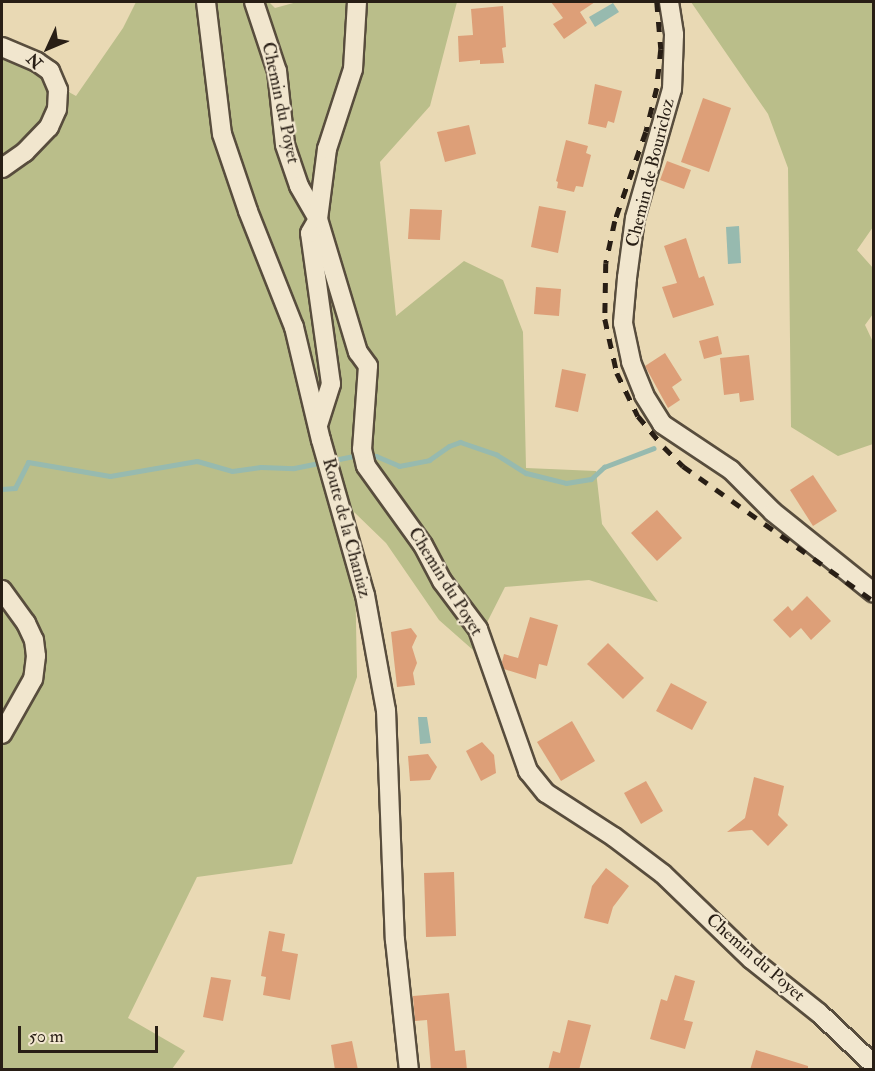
<!DOCTYPE html>
<style>
body{margin:0}
#map{position:relative;width:875px;height:1071px;overflow:hidden;background:#e9d9b4;font-family:"IM FELL Double Pica",serif}
div>[style]{position:absolute}
[style*='--x']{left:calc(var(--x)*1px);top:calc(var(--y)*1px);width:calc(var(--w)*1px);rotate:calc(var(--a)*1deg)}
.green>*{inset:0;background:#babe8a}
.water>*{inset:0;background:#97baaf}
.stream>*{height:5px;margin:-2.5px;padding:0 2.5px;transform-origin:2.5px;border-radius:2.5px;background:#97baaf}
.building>*{inset:0;background:#dd9f78}
.roads{filter:drop-shadow(2px 0 #584d3d) drop-shadow(-2px 0 #584d3d) drop-shadow(0 2px #584d3d) drop-shadow(0 -2px #584d3d)}
.street>*{height:18px;margin:-9px;padding:0 9px;transform-origin:9px;border-radius:9px;background:#f1e6ce}
.rail>*{height:4.5px;margin-top:-2.25px;transform-origin:0;background:repeating-linear-gradient(90deg,#281e15 0 10px,transparent 0 20px)}
span{translate:-50% -50%;white-space:nowrap;text-align:center;line-height:1.15;-webkit-text-stroke:4.5px #f1e6ce;paint-order:stroke}
.street-label{font-size:18px;color:#281e15}
.frame{position:absolute;inset:0;border:3px solid #281e15;pointer-events:none}
.north{position:absolute;left:18px;top:18px;width:60px;height:60px;-webkit-text-stroke:4px #f1e6ce;paint-order:stroke;rotate:226deg;font-size:16px;font-weight:700;line-height:24px;text-align:center;color:#281e15}
.north::after{content:'';display:block;margin:auto;width:21px;height:27px;background:#281e15;clip-path:polygon(50% 0,100% 100%,50% 72%,0 100%)}
.scale{position:absolute;left:18px;top:1026px;width:140px;height:27px;box-sizing:border-box;border:3px solid #281e15;border-top:0;padding-left:8px;font-size:18px;line-height:21px;white-space:nowrap;color:#281e15;-webkit-text-stroke:4px #f1e6ce;paint-order:stroke}
</style>
<div id="map">
<div class="green">
<div style="clip-path:polygon(136px 2px,269px 2px,275px 8px,297px 2px,457px 2px,430px 106px,380px 162px,396px 316px,464px 261px,503px 280px,523px 332px,526px 468px,596px 471px,602px 524px,658px 602px,589px 580px,505px 587px,473px 650px,439px 620px,386px 543px,354px 512px,357px 677px,292px 864px,197px 877px,128px 1018px,185px 1051px,172px 1069px,2px 1069px,2px 55px,76px 96px,123px 28px)"></div>
<div style="clip-path:polygon(691px 2px,873px 2px,873px 227px,857px 250px,873px 268px,873px 314px,865px 325px,873px 342px,873px 444px,838px 456px,791px 427px,788px 168px,768px 114px)"></div>
</div>
<div class="water">
<div style="clip-path:polygon(613px 3px,619px 12px,595px 27px,589px 17px)"></div>
<div style="clip-path:polygon(739px 226px,741px 263px,728px 264px,726px 227px)"></div>
<div style="clip-path:polygon(418px 717px,427px 717px,431px 743px,420px 744px)"></div>
</div>
<div class="stream">
<div style="--x:2;--y:489;--w:13;--a:-4"></div>
<div style="--x:15;--y:488;--w:29;--a:-63"></div>
<div style="--x:28;--y:462;--w:83;--a:9.7"></div>
<div style="--x:110;--y:476;--w:88;--a:-9.8"></div>
<div style="--x:197;--y:461;--w:36;--a:16"></div>
<div style="--x:232;--y:471;--w:29;--a:-8"></div>
<div style="--x:261;--y:467;--w:33;--a:2"></div>
<div style="--x:294;--y:468;--w:61;--a:-11.3"></div>
<div style="--x:354;--y:456;--w:22;--a:0"></div>
<div style="--x:376;--y:456;--w:25;--a:23"></div>
<div style="--x:399;--y:466;--w:31;--a:-11"></div>
<div style="--x:429;--y:460;--w:24;--a:-35"></div>
<div style="--x:449;--y:446;--w:12;--a:-20"></div>
<div style="--x:460;--y:442;--w:39;--a:19"></div>
<div style="--x:497;--y:455;--w:34;--a:32"></div>
<div style="--x:526;--y:473;--w:41;--a:14"></div>
<div style="--x:566;--y:483;--w:25;--a:-9"></div>
<div style="--x:591;--y:479;--w:18;--a:-43"></div>
<div style="--x:604;--y:467;--w:53;--a:-20.8"></div>
</div>
<div class="building">
<div style="clip-path:polygon(551px 2px,595px 2px,580px 12px,587px 23px,564px 39px,553px 24px,563px 18px)"></div>
<div style="clip-path:polygon(503px 6px,506px 47px,502px 48px,504px 63px,480px 64px,480px 60px,459px 62px,458px 36px,473px 35px,471px 9px)"></div>
<div style="clip-path:polygon(595px 84px,622px 91px,614px 123px,608px 121px,606px 128px,588px 124px)"></div>
<div style="clip-path:polygon(703px 98px,731px 108px,709px 172px,681px 162px)"></div>
<div style="clip-path:polygon(469px 125px,476px 154px,445px 162px,437px 132px)"></div>
<div style="clip-path:polygon(566px 140px,588px 146px,586px 153px,591px 155px,583px 187px,576px 186px,574px 192px,557px 188px,558px 182px,556px 181px)"></div>
<div style="clip-path:polygon(667px 161px,691px 170px,684px 189px,660px 180px)"></div>
<div style="clip-path:polygon(539px 206px,566px 211px,558px 253px,531px 247px)"></div>
<div style="clip-path:polygon(410px 209px,442px 210px,440px 240px,408px 239px)"></div>
<div style="clip-path:polygon(686px 238px,699px 278px,704px 276px,714px 305px,673px 318px,662px 287px,677px 283px,664px 246px)"></div>
<div style="clip-path:polygon(536px 287px,561px 289px,559px 316px,534px 314px)"></div>
<div style="clip-path:polygon(718px 336px,722px 354px,704px 359px,699px 341px)"></div>
<div style="clip-path:polygon(665px 353px,682px 380px,672px 387px,680px 400px,668px 408px,645px 366px)"></div>
<div style="clip-path:polygon(749px 355px,754px 400px,740px 402px,739px 393px,724px 395px,720px 358px)"></div>
<div style="clip-path:polygon(562px 369px,586px 374px,578px 412px,555px 407px)"></div>
<div style="clip-path:polygon(813px 475px,837px 511px,813px 526px,790px 490px)"></div>
<div style="clip-path:polygon(657px 510px,682px 538px,657px 561px,631px 533px)"></div>
<div style="clip-path:polygon(807px 596px,831px 621px,811px 640px,801px 628px,790px 638px,773px 620px,788px 606px,792px 611px)"></div>
<div style="clip-path:polygon(530px 617px,558px 625px,547px 666px,539px 664px,536px 679px,504px 669px,502px 662px,504px 654px,518px 658px)"></div>
<div style="clip-path:polygon(411px 628px,417px 636px,412px 647px,417px 663px,413px 673px,415px 685px,397px 687px,391px 632px)"></div>
<div style="clip-path:polygon(608px 643px,644px 678px,623px 699px,587px 664px)"></div>
<div style="clip-path:polygon(671px 683px,707px 702px,692px 730px,656px 711px)"></div>
<div style="clip-path:polygon(572px 721px,595px 761px,561px 781px,537px 742px)"></div>
<div style="clip-path:polygon(482px 742px,494px 755px,496px 773px,481px 781px,466px 751px)"></div>
<div style="clip-path:polygon(428px 754px,437px 767px,430px 780px,410px 781px,408px 756px)"></div>
<div style="clip-path:polygon(754px 777px,784px 786px,778px 815px,788px 825px,768px 846px,752px 830px,727px 832px,745px 818px)"></div>
<div style="clip-path:polygon(646px 781px,663px 811px,641px 824px,624px 793px)"></div>
<div style="clip-path:polygon(606px 868px,629px 886px,613px 907px,608px 924px,584px 918px,592px 886px)"></div>
<div style="clip-path:polygon(454px 872px,456px 936px,426px 937px,424px 873px)"></div>
<div style="clip-path:polygon(269px 931px,285px 934px,282px 951px,298px 954px,290px 1000px,263px 995px,266px 977px,261px 976px)"></div>
<div style="clip-path:polygon(675px 975px,695px 981px,684px 1020px,693px 1022px,685px 1049px,650px 1039px,661px 999px,667px 1001px)"></div>
<div style="clip-path:polygon(211px 977px,231px 980px,223px 1021px,203px 1017px)"></div>
<div style="clip-path:polygon(449px 993px,455px 1051px,465px 1050px,467px 1070px,431px 1070px,427px 1020px,415px 1021px,413px 996px)"></div>
<div style="clip-path:polygon(568px 1020px,591px 1025px,579px 1070px,548px 1070px,553px 1051px,560px 1053px)"></div>
<div style="clip-path:polygon(352px 1041px,358px 1070px,335px 1070px,331px 1045px)"></div>
<div style="clip-path:polygon(756px 1050px,808px 1066px,808px 1070px,750px 1070px)"></div>
</div>
<div class="roads">
<div class="street">
<div style="--x:206;--y:2;--w:133;--a:83.1"></div>
<div style="--x:222;--y:134;--w:81;--a:71.3"></div>
<div style="--x:248;--y:211;--w:125;--a:68.4"></div>
<div style="--x:294;--y:327;--w:116;--a:76.6"></div>
<div style="--x:321;--y:440;--w:161;--a:74.2"></div>
<div style="--x:365;--y:595;--w:117;--a:79.7"></div>
<div style="--x:386;--y:710;--w:230;--a:87.8"></div>
<div style="--x:395;--y:940;--w:131;--a:83.9"></div>
<div style="--x:254;--y:2;--w:73;--a:71.6"></div>
<div style="--x:277;--y:71;--w:74;--a:83.8"></div>
<div style="--x:285;--y:145;--w:43;--a:71.1"></div>
<div style="--x:299;--y:186;--w:38;--a:60"></div>
<div style="--x:318;--y:219;--w:139;--a:73.3"></div>
<div style="--x:358;--y:352;--w:17;--a:54"></div>
<div style="--x:368;--y:366;--w:83;--a:94.1"></div>
<div style="--x:362;--y:449;--w:17;--a:77"></div>
<div style="--x:366;--y:466;--w:97;--a:54.2"></div>
<div style="--x:423;--y:545;--w:41;--a:62.2"></div>
<div style="--x:442;--y:581;--w:60;--a:53.1"></div>
<div style="--x:478;--y:629;--w:151;--a:70.6"></div>
<div style="--x:528;--y:771;--w:28;--a:51"></div>
<div style="--x:546;--y:793;--w:81;--a:32.9"></div>
<div style="--x:614;--y:837;--w:61;--a:37.1"></div>
<div style="--x:663;--y:874;--w:122;--a:44"></div>
<div style="--x:751;--y:959;--w:87;--a:38.5"></div>
<div style="--x:819;--y:1013;--w:76;--a:43.4"></div>
<div style="--x:669;--y:2;--w:33;--a:81"></div>
<div style="--x:674;--y:35;--w:54;--a:92.1"></div>
<div style="--x:672;--y:89;--w:134;--a:106"></div>
<div style="--x:635;--y:218;--w:61;--a:97.6"></div>
<div style="--x:627;--y:278;--w:45;--a:95.1"></div>
<div style="--x:623;--y:323;--w:40;--a:78"></div>
<div style="--x:631;--y:362;--w:35;--a:68"></div>
<div style="--x:644;--y:395;--w:34;--a:58"></div>
<div style="--x:662;--y:424;--w:83;--a:33.7"></div>
<div style="--x:731;--y:470;--w:59;--a:45"></div>
<div style="--x:773;--y:512;--w:129;--a:38.7"></div>
<div style="--x:2;--y:47;--w:38;--a:23"></div>
<div style="--x:37;--y:62;--w:16;--a:35"></div>
<div style="--x:50;--y:71;--w:21;--a:67"></div>
<div style="--x:58;--y:90;--w:19;--a:93"></div>
<div style="--x:57;--y:109;--w:20;--a:114"></div>
<div style="--x:49;--y:127;--w:35;--a:134"></div>
<div style="--x:25;--y:152;--w:28;--a:145"></div>
<div style="--x:318;--y:425;--w:43;--a:-72.4"></div>
<div style="--x:331;--y:384;--w:152;--a:-97.9"></div>
<div style="--x:310;--y:233;--w:16;--a:-60"></div>
<div style="--x:318;--y:219;--w:71;--a:-82.7"></div>
<div style="--x:327;--y:149;--w:84;--a:-72"></div>
<div style="--x:353;--y:69;--w:67;--a:-86.6"></div>
<div style="--x:2;--y:590;--w:41;--a:54"></div>
<div style="--x:26;--y:623;--w:19;--a:65"></div>
<div style="--x:34;--y:640;--w:16;--a:83"></div>
<div style="--x:36;--y:656;--w:23;--a:97"></div>
<div style="--x:33;--y:679;--w:63;--a:119.4"></div>
</div>
</div>
<div class="rail">
<div style="--x:657;--y:2;--w:47;--a:85.1"></div>
<div style="--x:661;--y:49;--w:39;--a:96"></div>
<div style="--x:657;--y:88;--w:45;--a:104"></div>
<div style="--x:646;--y:132;--w:94;--a:109.2"></div>
<div style="--x:615;--y:221;--w:43;--a:102.1"></div>
<div style="--x:606;--y:263;--w:56;--a:91"></div>
<div style="--x:605;--y:319;--w:55;--a:77.5"></div>
<div style="--x:617;--y:373;--w:48;--a:64"></div>
<div style="--x:638;--y:416;--w:40;--a:50"></div>
<div style="--x:664;--y:447;--w:27;--a:45"></div>
<div style="--x:683;--y:466;--w:234;--a:35.3"></div>
</div>
<div class="street-label">
<span style="left:280px;top:103px;rotate:78deg">Chemin du Poyet</span>
<span style="left:651px;top:173px;rotate:-76deg">Chemin de Bouricloz</span>
<span style="left:346px;top:528px;rotate:75deg">Route de la Chaniaz</span>
<span style="left:445px;top:582px;rotate:58deg">Chemin du Poyet</span>
<span style="left:755px;top:958px;rotate:41deg">Chemin du Poyet</span>
</div>
<div class="frame"></div>
<div class="north">N</div>
<div class="scale">50 m</div>
</div>
